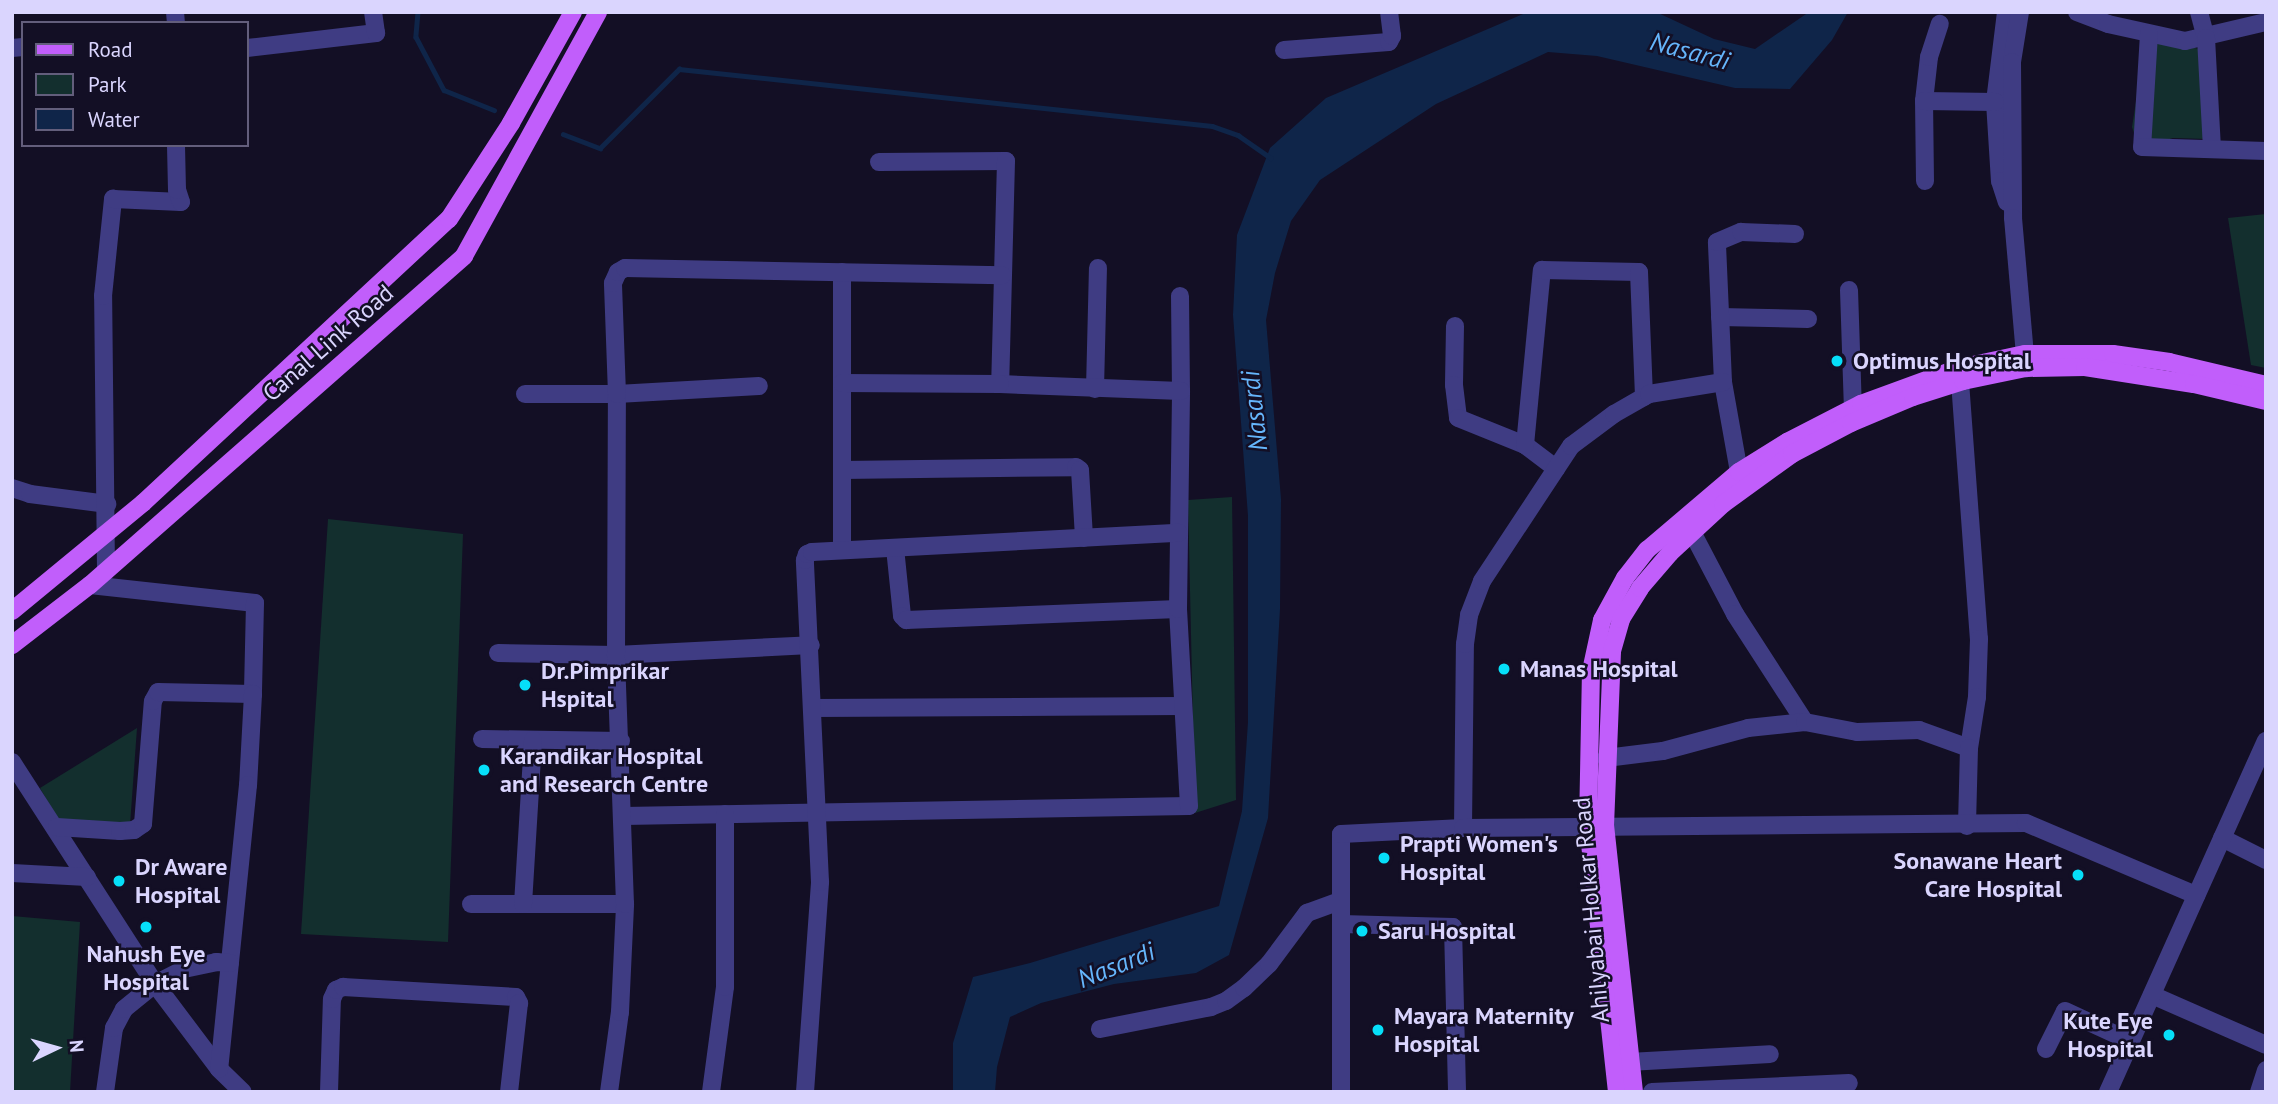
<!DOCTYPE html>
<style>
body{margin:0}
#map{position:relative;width:2278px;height:1104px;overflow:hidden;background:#130f25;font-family:"PT Sans",sans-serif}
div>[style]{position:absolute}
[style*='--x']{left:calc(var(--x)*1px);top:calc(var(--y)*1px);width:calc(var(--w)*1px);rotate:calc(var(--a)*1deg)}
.green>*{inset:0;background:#132f2e}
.water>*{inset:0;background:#0f2549}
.stream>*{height:4.5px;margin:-2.25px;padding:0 2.25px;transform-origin:2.25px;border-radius:2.25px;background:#0f2549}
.minor>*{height:18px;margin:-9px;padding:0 9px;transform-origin:9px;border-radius:9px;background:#3f3c83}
.major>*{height:18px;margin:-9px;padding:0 9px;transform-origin:9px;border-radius:9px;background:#c15efb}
.dots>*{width:19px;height:19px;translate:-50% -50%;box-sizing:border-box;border:4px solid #130f25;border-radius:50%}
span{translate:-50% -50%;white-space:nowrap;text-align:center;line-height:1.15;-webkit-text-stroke:5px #130f25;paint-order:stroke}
.street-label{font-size:24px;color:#dad5fe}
.poi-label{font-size:24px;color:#dad5fe;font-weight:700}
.left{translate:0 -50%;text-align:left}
.right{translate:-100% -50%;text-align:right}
.water-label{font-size:26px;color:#65b5fb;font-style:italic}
.frame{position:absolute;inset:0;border:14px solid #dad5fe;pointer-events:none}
.legend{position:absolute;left:21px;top:21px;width:228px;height:126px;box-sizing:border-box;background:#130f25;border:2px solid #635e7c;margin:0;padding:9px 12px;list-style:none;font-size:21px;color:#dad5fe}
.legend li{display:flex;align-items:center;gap:14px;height:35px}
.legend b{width:35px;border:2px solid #635e7c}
.north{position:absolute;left:21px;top:1013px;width:70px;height:70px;-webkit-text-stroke:5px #130f25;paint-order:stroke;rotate:85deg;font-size:19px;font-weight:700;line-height:28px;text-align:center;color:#dad5fe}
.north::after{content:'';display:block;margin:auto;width:24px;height:32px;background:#dad5fe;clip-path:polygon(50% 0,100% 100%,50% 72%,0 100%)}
</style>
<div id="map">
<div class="green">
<div style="clip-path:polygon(2159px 40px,2204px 50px,2207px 139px,2173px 138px,2139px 148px,2132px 127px,2143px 56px)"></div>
<div style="clip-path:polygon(2266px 214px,2266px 368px,2251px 365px,2228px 218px)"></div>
<div style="clip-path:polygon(1232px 497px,1236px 800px,1195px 813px,1188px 500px)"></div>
<div style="clip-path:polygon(328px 519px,463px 534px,448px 942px,301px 934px)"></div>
<div style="clip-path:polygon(137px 728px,130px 825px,61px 825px,40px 788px)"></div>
<div style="clip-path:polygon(12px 916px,80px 922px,70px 1092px,12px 1092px)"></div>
</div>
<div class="water">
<div style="clip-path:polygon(1528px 12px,1656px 12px,1714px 39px,1755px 49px,1809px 12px,1848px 12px,1832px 40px,1790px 89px,1735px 88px,1597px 56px,1548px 52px,1436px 104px,1320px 180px,1291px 221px,1275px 273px,1266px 320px,1281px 499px,1280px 609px,1268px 818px,1229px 955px,1196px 973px,1114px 984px,1041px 1003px,1010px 1017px,997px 1067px,995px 1092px,953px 1092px,953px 1043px,973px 977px,1030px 963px,1219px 906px,1242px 811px,1248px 722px,1248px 516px,1233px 315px,1237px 235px,1270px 148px,1326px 98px)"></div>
</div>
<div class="stream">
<div style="--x:418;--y:12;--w:25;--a:95"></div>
<div style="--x:416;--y:37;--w:60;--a:62.2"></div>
<div style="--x:444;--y:90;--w:54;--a:21.8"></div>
<div style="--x:563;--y:134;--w:40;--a:21"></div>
<div style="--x:600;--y:148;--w:112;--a:-45"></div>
<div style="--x:679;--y:69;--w:536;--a:6.1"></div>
<div style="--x:1212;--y:126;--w:28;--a:19"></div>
<div style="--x:1238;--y:135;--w:40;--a:34.9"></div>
</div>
<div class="minor">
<div style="--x:175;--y:12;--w:11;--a:85"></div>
<div style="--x:2006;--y:12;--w:91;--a:97"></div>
<div style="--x:1995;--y:102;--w:79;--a:86.4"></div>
<div style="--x:2000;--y:181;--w:22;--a:72"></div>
<div style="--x:2020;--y:12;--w:51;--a:99.1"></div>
<div style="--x:2012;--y:62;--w:156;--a:89.6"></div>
<div style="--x:2013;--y:218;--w:151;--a:85"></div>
<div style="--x:2077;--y:12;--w:33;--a:21"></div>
<div style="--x:2108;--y:24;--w:79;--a:12.4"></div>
<div style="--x:2185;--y:41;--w:83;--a:-13.2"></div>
<div style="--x:2199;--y:12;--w:27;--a:75"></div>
<div style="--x:2206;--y:38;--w:111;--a:86.9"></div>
<div style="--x:2149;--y:34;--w:113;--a:93.5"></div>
<div style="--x:2142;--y:147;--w:124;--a:1.8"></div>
<div style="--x:12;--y:48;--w:11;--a:-5"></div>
<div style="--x:247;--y:48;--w:130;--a:-6.6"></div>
<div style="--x:376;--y:33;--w:21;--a:-98"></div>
<div style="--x:1284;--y:50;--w:105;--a:-4.4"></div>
<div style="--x:1389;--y:42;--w:7;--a:-63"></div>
<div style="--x:1392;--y:36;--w:24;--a:-97"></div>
<div style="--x:1924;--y:101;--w:44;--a:-83.5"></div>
<div style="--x:1929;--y:57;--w:35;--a:-72"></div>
<div style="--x:879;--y:162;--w:127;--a:-0.5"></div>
<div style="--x:1006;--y:161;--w:223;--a:91.5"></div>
<div style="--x:1925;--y:181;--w:80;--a:-90.7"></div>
<div style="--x:1924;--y:101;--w:71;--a:0.8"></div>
<div style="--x:1849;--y:290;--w:118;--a:88.1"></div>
<div style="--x:1180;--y:296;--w:95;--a:89.4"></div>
<div style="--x:1720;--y:317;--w:88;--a:1.3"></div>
<div style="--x:1455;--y:326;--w:59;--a:91"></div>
<div style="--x:1454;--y:385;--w:33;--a:83"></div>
<div style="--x:1458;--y:418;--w:72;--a:21.9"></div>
<div style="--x:1525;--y:445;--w:39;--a:37"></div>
<div style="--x:1959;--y:368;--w:272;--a:85.8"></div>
<div style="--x:1979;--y:639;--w:58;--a:92"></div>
<div style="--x:1977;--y:697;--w:52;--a:98.9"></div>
<div style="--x:1095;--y:389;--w:121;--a:-88.6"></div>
<div style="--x:525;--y:394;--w:92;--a:0"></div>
<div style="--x:617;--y:394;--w:142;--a:-3.2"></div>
<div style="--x:1525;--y:445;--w:176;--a:-84.5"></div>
<div style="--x:1542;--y:270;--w:97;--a:1.2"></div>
<div style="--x:1639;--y:272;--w:125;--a:87.7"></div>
<div style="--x:842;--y:470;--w:234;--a:-0.7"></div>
<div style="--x:1076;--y:467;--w:5;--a:37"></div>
<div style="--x:1080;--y:470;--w:68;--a:86.6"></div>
<div style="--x:1739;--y:472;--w:91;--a:-100.1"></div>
<div style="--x:1723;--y:382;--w:140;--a:-92.5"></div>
<div style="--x:1717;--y:242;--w:26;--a:-23"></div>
<div style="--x:1741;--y:232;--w:54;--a:2.1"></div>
<div style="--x:12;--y:488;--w:19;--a:18"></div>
<div style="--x:30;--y:494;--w:78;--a:7.4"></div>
<div style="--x:1692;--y:532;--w:93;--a:62.3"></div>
<div style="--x:1735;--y:614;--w:129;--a:57.1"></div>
<div style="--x:895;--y:548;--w:68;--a:84.1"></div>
<div style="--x:902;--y:616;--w:6;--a:45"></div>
<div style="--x:906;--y:620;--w:272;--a:-2.3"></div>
<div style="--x:842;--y:550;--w:278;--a:-90"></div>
<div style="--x:106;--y:571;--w:275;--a:-90.6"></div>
<div style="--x:103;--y:296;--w:98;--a:-84.1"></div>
<div style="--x:113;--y:199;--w:68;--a:2.5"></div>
<div style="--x:181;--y:202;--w:13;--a:-108"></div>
<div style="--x:177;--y:190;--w:45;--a:-91.3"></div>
<div style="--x:90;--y:585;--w:166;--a:6.2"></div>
<div style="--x:255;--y:603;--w:91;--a:91.3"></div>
<div style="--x:498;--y:653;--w:118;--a:1"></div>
<div style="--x:616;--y:655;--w:195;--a:-2.9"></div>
<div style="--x:813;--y:708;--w:369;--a:-0.3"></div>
<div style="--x:482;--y:739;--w:139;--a:0.8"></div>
<div style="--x:1606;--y:758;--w:57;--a:-7"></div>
<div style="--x:1663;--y:751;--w:88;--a:-15.1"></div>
<div style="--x:1748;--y:728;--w:57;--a:-6"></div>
<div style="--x:1805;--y:722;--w:53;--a:10.9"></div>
<div style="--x:1857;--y:732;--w:62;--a:-1.8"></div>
<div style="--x:1919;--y:730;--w:53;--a:19.8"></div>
<div style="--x:1969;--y:748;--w:78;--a:91.5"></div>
<div style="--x:12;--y:762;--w:264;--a:57.2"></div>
<div style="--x:155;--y:984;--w:106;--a:53"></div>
<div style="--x:219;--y:1069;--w:33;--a:44"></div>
<div style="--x:624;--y:816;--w:565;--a:-1.01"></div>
<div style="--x:1189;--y:806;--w:197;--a:-93.2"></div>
<div style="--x:1178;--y:609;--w:218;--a:-89.2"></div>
<div style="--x:1181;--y:391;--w:181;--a:-177.8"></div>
<div style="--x:1000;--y:384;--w:158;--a:-179.6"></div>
<div style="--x:57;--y:827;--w:63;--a:3.6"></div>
<div style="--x:120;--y:831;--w:14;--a:-4"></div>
<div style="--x:134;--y:830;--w:11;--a:-34"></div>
<div style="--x:143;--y:824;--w:123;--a:-85.4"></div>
<div style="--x:153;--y:701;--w:10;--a:-61"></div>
<div style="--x:158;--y:692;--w:95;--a:1.2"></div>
<div style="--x:253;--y:694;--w:91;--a:93.1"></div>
<div style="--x:248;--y:785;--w:285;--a:95.8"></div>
<div style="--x:1463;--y:828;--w:184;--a:-89.4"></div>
<div style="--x:1465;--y:644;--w:29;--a:-82"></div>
<div style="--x:1469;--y:615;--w:36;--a:-69"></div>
<div style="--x:1482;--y:581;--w:162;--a:-56.6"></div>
<div style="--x:1571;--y:446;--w:54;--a:-36.7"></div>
<div style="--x:1614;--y:414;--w:40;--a:-29.7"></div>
<div style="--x:1649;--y:394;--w:75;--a:-9.2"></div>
<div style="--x:2222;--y:838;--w:49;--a:26.6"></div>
<div style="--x:12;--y:873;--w:75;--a:3.1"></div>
<div style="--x:471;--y:904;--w:154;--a:0"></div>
<div style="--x:523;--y:904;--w:164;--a:-86.5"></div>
<div style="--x:1341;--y:924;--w:112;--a:1.5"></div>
<div style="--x:1453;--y:927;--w:165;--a:88.6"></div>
<div style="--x:2152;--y:995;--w:124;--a:23.7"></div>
<div style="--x:1100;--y:1029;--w:113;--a:-11.2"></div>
<div style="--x:1211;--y:1007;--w:16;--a:-22"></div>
<div style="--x:1226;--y:1001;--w:22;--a:-36"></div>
<div style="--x:1244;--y:988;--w:35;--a:-44"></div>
<div style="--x:1269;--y:964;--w:64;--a:-53.3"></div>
<div style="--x:1307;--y:913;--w:35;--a:-20"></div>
<div style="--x:2046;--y:1049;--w:42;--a:-63.4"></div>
<div style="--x:2065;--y:1011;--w:72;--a:24.8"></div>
<div style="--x:1629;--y:1062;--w:141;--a:-3.2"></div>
<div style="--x:105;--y:1092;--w:65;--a:-82"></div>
<div style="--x:114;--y:1028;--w:21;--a:-62"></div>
<div style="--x:124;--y:1009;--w:40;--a:-39"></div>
<div style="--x:155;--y:984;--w:33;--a:-27"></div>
<div style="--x:184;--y:969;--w:33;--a:-12"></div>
<div style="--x:216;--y:962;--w:14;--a:4"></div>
<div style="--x:329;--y:1092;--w:93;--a:-88.2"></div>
<div style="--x:332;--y:999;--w:10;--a:-66"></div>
<div style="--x:336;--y:990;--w:8;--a:-23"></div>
<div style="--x:343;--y:987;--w:173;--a:3.3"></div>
<div style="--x:516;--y:997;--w:7;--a:63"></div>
<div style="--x:519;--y:1003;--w:90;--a:96.4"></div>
<div style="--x:609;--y:1092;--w:81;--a:-82.2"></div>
<div style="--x:620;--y:1012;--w:108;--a:-87.3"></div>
<div style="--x:625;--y:904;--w:249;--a:-92.1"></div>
<div style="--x:616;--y:655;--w:261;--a:-89.8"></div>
<div style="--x:617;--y:394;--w:111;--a:-92.1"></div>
<div style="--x:613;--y:283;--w:12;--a:-66"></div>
<div style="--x:618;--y:272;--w:8;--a:-30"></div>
<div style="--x:625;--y:268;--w:377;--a:1.1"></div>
<div style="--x:711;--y:1092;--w:106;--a:-82.4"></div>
<div style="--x:725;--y:987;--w:173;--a:-90"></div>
<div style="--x:805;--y:1092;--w:211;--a:-85.9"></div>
<div style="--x:820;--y:882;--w:322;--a:-92.7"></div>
<div style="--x:805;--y:560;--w:6;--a:-72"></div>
<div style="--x:807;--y:554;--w:5;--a:-22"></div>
<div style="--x:812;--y:552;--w:367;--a:-3"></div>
<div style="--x:1341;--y:1092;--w:258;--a:-90"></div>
<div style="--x:1341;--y:834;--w:122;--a:-2.8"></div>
<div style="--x:1463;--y:828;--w:563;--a:-0.51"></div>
<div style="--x:2026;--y:823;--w:185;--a:23"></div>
<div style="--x:1652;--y:1092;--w:197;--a:-2.6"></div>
<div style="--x:2108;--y:1092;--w:385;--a:-65.8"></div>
<div style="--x:2259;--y:1092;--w:23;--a:-72"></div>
</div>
<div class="major">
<div style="--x:12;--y:611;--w:170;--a:-39.5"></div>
<div style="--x:143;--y:503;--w:417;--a:-42.9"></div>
<div style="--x:449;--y:219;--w:114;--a:-57.1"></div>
<div style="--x:511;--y:123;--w:127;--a:-60.8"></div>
<div style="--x:12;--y:645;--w:98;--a:-37.6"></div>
<div style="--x:90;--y:585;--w:498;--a:-41.3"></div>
<div style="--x:464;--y:256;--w:278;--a:-61.2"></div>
<div style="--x:1617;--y:1092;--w:268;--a:-96.2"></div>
<div style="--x:1588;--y:826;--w:155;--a:-88.9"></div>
<div style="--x:1591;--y:671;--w:52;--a:-77.8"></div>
<div style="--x:1602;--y:620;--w:48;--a:-61.3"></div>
<div style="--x:1625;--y:578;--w:36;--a:-52"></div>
<div style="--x:1647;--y:550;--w:121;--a:-40.3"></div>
<div style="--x:1739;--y:472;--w:57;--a:-32"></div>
<div style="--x:1787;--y:442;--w:83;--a:-27.2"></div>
<div style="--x:1861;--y:404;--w:104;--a:-20.2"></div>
<div style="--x:1959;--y:368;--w:67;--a:-12"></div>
<div style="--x:2025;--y:354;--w:88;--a:0"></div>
<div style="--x:2113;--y:354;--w:57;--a:8.1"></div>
<div style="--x:2169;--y:362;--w:100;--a:13.3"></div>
<div style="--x:1634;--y:1092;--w:268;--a:-96.2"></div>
<div style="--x:1605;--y:826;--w:175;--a:-87.7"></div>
<div style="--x:1612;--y:651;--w:33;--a:-74"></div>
<div style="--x:1621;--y:619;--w:36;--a:-58"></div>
<div style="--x:1640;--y:588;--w:46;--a:-49.4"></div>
<div style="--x:1670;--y:553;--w:72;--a:-42.8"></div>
<div style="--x:1723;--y:504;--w:85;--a:-35.9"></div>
<div style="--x:1792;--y:454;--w:67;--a:-27.7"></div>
<div style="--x:1851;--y:423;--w:67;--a:-22.8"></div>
<div style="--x:1913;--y:397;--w:52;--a:-17.7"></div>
<div style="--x:1963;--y:381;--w:64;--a:-11.7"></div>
<div style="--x:2026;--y:368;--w:59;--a:-1"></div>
<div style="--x:2085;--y:367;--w:110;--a:8.9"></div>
<div style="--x:2194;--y:384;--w:74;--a:13.3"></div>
</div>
<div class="dots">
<div style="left:1837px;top:361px;background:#06dff9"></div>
<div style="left:1504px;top:669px;background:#06dff9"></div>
<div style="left:525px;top:685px;background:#06dff9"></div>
<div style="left:484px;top:770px;background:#06dff9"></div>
<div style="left:1384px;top:858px;background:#06dff9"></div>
<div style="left:2078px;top:875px;background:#06dff9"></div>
<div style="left:119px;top:881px;background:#06dff9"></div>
<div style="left:146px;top:927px;background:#06dff9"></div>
<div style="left:1362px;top:931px;background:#06dff9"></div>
<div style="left:1378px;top:1030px;background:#06dff9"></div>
<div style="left:2169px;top:1035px;background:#06dff9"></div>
</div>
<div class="street-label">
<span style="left:328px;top:343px;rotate:-41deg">Canal Link Road</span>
<span style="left:1591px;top:910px;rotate:-95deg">Ahilyabai Holkar Road</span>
</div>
<div class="poi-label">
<span class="left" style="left:1853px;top:361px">Optimus Hospital</span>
<span class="left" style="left:1520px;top:669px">Manas Hospital</span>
<span class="left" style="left:541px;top:685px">Dr.Pimprikar<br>Hspital</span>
<span class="left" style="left:500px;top:770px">Karandikar Hospital<br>and Research Centre</span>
<span class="left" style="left:1400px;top:858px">Prapti Women's<br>Hospital</span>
<span class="right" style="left:2062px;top:875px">Sonawane Heart<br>Care Hospital</span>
<span class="left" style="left:135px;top:881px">Dr Aware<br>Hospital</span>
<span class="left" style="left:1378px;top:931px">Saru Hospital</span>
<span style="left:146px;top:968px">Nahush Eye<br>Hospital</span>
<span class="left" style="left:1394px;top:1030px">Mayara Maternity<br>Hospital</span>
<span class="right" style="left:2153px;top:1035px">Kute Eye<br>Hospital</span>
</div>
<div class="water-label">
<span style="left:1690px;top:51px;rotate:15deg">Nasardi</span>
<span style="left:1254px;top:411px;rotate:-96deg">Nasardi</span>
<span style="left:1116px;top:965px;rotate:-22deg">Nasardi</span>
</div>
<div class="frame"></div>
<ul class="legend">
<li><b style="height:9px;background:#c15efb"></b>Road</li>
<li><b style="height:19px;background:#132f2e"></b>Park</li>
<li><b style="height:19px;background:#0f2549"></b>Water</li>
</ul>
<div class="north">N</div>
</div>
